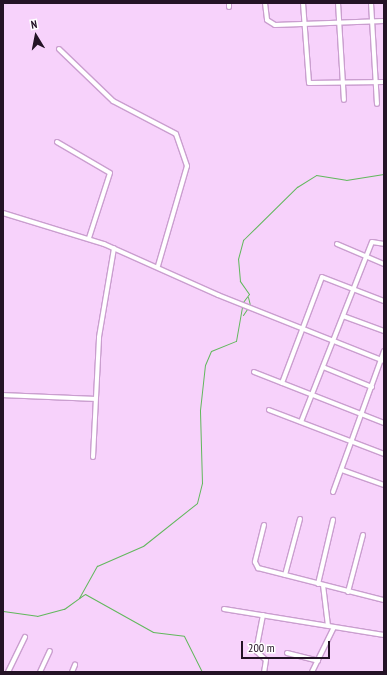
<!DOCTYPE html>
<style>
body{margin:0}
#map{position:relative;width:387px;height:675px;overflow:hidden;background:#f7d2fb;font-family:"PT Sans Narrow",sans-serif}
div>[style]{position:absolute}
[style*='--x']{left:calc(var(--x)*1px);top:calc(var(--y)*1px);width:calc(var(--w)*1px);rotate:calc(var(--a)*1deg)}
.stream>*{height:1px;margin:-0.5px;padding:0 0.5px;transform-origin:0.5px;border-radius:0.5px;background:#61b85c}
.roads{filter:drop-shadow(1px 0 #ca9ecf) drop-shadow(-1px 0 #ca9ecf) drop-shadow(0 1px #ca9ecf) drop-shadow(0 -1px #ca9ecf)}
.minor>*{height:4px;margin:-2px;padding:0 2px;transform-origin:2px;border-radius:2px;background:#fff}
span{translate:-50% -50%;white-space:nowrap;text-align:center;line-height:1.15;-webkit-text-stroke:4px #fff;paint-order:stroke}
.frame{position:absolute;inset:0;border:4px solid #241326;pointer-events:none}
.north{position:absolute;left:16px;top:16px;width:40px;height:40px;-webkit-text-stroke:3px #fff;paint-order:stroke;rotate:350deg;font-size:11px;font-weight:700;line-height:16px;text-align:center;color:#241326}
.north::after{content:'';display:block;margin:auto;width:14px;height:18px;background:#241326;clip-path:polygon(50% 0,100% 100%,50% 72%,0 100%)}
.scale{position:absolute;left:241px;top:641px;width:89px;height:18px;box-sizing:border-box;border:2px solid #241326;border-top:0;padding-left:5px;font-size:12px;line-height:14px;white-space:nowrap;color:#241326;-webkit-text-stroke:3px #fff;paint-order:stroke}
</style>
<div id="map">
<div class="stream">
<div style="--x:248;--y:297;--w:8;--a:76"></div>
<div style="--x:243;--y:302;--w:10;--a:-53"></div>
<div style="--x:249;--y:294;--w:16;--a:-125"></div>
<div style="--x:240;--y:281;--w:22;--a:-95"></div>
<div style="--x:238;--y:259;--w:20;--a:-75"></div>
<div style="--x:243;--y:240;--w:76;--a:-44.5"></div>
<div style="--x:297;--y:187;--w:22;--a:-32"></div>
<div style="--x:316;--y:175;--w:30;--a:9"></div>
<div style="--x:346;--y:180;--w:38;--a:-9"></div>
<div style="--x:243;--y:315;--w:7;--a:-56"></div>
<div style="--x:79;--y:598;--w:7;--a:-34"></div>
<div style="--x:85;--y:594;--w:78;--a:29.2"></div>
<div style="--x:153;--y:632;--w:31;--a:7"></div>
<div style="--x:184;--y:636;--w:40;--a:63.4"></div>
<div style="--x:3;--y:611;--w:34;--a:8"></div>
<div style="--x:37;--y:616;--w:28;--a:-15"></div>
<div style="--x:64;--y:609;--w:19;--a:-36"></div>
<div style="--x:79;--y:598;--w:37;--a:-61"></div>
<div style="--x:97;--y:566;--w:50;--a:-23.5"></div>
<div style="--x:143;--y:546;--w:69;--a:-38.5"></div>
<div style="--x:197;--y:503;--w:21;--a:-76"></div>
<div style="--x:202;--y:483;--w:73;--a:-91.6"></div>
<div style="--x:200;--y:410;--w:45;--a:-83.7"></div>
<div style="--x:205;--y:365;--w:15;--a:-67"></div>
<div style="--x:211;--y:351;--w:27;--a:-22"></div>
<div style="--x:236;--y:341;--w:35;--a:-80"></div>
</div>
<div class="roads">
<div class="minor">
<div style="--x:229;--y:3;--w:4;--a:90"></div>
<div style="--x:265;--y:3;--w:17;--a:83"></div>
<div style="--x:267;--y:20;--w:9;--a:32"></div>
<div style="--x:275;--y:25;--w:109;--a:-2.1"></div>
<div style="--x:303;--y:3;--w:80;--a:85.7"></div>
<div style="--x:309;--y:83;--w:75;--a:-0.8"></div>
<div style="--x:338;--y:3;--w:97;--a:86.5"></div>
<div style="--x:371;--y:3;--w:101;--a:86.6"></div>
<div style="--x:59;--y:49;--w:75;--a:43.9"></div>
<div style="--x:113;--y:101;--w:71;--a:27.6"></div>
<div style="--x:176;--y:134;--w:34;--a:71"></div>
<div style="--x:187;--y:166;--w:104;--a:106.2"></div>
<div style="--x:57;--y:142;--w:61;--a:30.3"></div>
<div style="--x:110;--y:173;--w:68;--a:107.9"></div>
<div style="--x:3;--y:213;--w:106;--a:17.1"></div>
<div style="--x:104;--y:244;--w:125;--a:24.1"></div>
<div style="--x:218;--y:295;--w:179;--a:21.7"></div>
<div style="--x:337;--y:244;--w:51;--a:23.1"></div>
<div style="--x:343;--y:316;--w:44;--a:20.1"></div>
<div style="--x:323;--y:367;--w:53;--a:22.2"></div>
<div style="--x:254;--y:372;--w:140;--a:21.4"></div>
<div style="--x:282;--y:383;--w:113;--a:-69.3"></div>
<div style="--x:322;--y:277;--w:66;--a:21.2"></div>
<div style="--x:3;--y:395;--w:92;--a:2.5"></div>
<div style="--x:269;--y:410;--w:123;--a:20.9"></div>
<div style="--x:301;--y:422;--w:193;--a:-68.5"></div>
<div style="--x:372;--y:242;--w:12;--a:9"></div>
<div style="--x:93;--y:457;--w:120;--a:-87.1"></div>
<div style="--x:99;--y:337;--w:90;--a:-80.4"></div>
<div style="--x:342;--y:470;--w:45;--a:19.7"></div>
<div style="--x:333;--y:492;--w:150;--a:-70.1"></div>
<div style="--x:264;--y:525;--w:38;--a:104"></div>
<div style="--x:255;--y:562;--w:7;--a:63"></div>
<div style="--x:258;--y:568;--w:130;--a:14.3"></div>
<div style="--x:285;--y:575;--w:58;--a:-75"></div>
<div style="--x:318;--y:584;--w:66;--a:-76.8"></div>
<div style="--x:323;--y:585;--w:41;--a:83"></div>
<div style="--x:348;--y:592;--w:59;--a:-75.3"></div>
<div style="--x:224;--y:609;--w:162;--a:9.2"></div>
<div style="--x:263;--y:615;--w:37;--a:101"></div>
<div style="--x:256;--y:651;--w:13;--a:42"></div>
<div style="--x:266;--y:660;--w:12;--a:99"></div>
<div style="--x:287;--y:653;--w:32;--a:14"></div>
<div style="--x:8;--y:672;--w:39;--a:-64"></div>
<div style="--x:40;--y:672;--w:23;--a:-65"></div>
<div style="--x:72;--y:672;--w:8;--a:-67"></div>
<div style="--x:312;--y:672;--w:50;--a:-63.9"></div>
</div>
</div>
<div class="frame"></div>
<div class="north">N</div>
<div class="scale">200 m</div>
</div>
